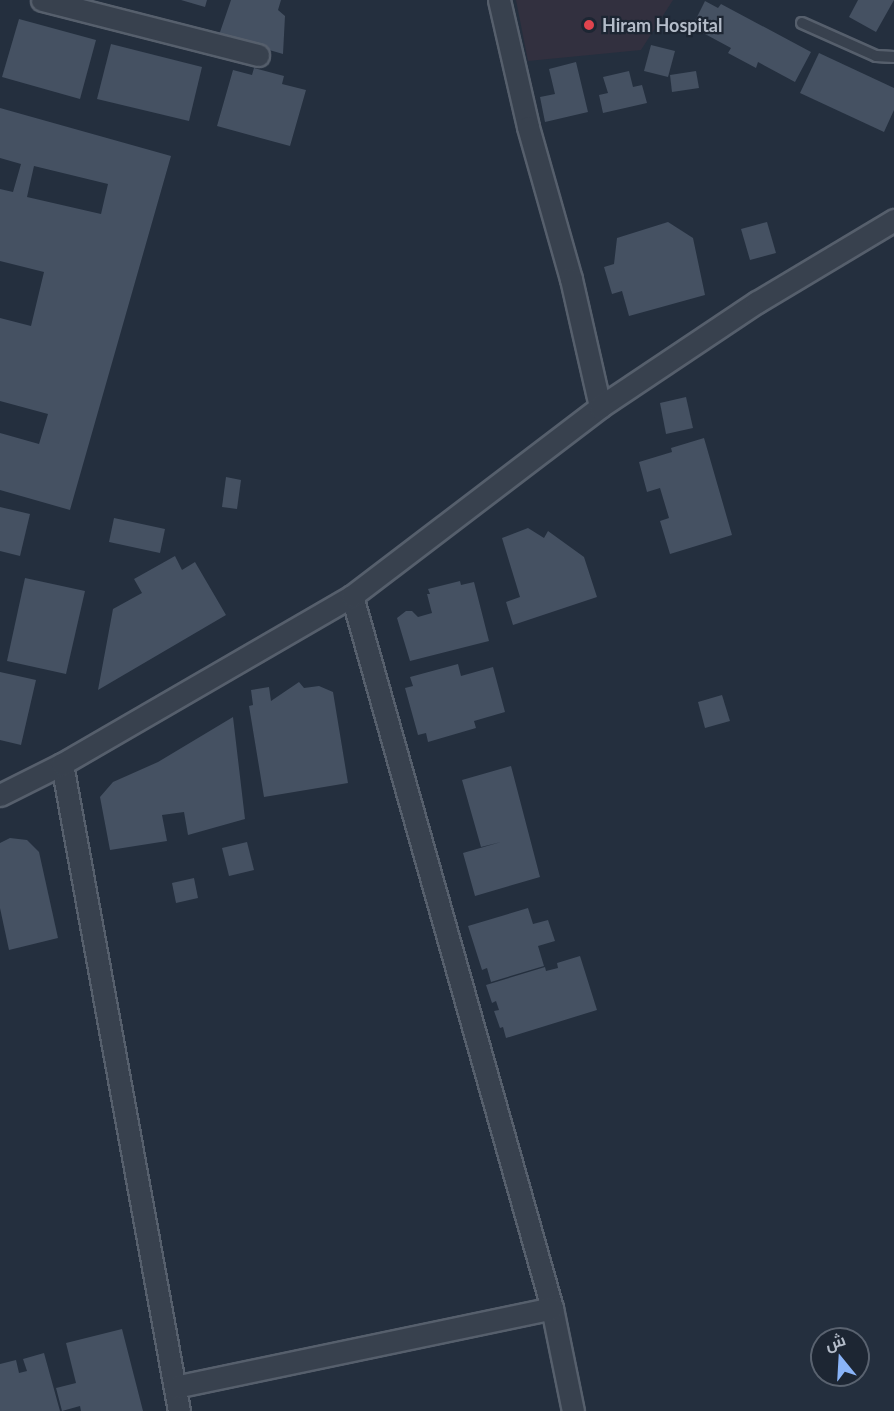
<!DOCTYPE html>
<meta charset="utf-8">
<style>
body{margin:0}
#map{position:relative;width:894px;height:1411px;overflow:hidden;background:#242f3e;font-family:Lato,Cairo,sans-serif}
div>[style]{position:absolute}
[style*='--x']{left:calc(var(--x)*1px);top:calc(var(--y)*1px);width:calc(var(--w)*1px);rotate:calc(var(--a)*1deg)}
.medical>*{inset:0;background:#32303f}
.building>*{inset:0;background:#455162}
.roads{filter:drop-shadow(2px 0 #565f6c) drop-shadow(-2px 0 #565f6c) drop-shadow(0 2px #565f6c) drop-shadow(0 -2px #565f6c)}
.lane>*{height:10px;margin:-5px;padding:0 5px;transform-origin:5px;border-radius:5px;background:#38414e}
.street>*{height:21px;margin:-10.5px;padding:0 10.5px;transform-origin:10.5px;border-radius:10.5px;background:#38414e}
.dots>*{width:16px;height:16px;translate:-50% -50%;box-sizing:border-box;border:3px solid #1d2633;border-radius:50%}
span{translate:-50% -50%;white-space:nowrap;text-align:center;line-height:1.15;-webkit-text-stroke:4.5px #1d2633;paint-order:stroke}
.poi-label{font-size:18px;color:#b4bcc9;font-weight:700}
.left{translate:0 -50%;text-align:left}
.north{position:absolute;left:810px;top:1327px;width:60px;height:60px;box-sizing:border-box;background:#1d2633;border:2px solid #59626f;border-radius:50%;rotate:342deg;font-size:16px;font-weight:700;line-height:24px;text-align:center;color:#b4bcc9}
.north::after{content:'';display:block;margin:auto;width:21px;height:27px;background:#8ab4f8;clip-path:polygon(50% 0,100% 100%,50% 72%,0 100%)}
</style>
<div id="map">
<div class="medical">
<div style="clip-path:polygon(516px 0,673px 0,641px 50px,528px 61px)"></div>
</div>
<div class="building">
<div style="clip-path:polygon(181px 0,207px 0,205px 7px)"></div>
<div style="clip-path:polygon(231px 0,281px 0,278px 10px,285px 16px,283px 54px,219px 35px)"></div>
<div style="clip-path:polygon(858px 0,894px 0,876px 32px,849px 17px)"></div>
<div style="clip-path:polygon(705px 1px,718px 8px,721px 4px,811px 52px,795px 82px,758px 62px,756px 68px,728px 53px,731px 48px,692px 27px)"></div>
<div style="clip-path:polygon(19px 19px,96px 40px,80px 99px,2px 77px)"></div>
<div style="clip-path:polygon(111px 44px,202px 67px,189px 121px,97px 99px)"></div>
<div style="clip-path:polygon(651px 45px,675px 51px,668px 77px,644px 71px)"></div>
<div style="clip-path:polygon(819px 53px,894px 88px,894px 110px,884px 132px,800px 93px)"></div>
<div style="clip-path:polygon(576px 62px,588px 112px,545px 122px,540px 97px,555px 94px,549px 69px)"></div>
<div style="clip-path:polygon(254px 68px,284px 76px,282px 84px,306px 90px,290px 146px,217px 126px,233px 70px,252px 75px)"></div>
<div style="clip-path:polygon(629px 71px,633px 87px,642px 85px,647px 103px,603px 113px,599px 95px,608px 93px,603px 77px)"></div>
<div style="clip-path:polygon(696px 71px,699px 88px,672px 92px,670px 75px)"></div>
<div style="clip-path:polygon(evenodd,0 108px,171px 156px,70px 510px,0 490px,0 433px,39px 444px,48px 414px,0 401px,0 318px,31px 326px,44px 272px,0 261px,0 189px,13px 192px,21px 164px,0 158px,0 108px,34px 166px,108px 184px,101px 214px,27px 197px,34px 166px)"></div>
<div style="clip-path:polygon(668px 222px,693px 238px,705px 295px,629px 316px,622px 291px,612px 294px,604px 267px,614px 264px,617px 238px)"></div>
<div style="clip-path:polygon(767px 222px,776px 253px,750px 260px,741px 229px)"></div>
<div style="clip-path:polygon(686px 397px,693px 428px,666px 434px,660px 403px)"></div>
<div style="clip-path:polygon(704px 438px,732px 535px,670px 554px,660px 521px,669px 518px,660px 488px,647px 492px,639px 462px,672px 452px,671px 448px)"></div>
<div style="clip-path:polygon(226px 477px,241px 480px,237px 509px,222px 507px)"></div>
<div style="clip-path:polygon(0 507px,30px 514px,20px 556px,0 551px)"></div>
<div style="clip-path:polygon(114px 518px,165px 529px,160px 553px,109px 542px)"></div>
<div style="clip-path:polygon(528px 528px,544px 538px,548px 531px,584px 557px,597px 597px,513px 625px,506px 602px,520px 597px,502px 538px)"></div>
<div style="clip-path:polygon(175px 556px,182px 570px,195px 562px,226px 615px,98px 690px,113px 609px,142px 593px,134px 579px)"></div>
<div style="clip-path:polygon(25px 578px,85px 591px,66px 674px,7px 661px)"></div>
<div style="clip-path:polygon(460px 581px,461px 585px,474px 582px,489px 641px,410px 661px,397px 618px,406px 611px,412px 611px,418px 617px,432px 613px,427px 594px,430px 594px,428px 589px)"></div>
<div style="clip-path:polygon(458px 664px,461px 676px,493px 667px,505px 712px,474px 721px,476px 728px,428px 742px,426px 733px,418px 735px,405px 688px,413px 686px,410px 677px)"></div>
<div style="clip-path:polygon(0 672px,36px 680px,21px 745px,0 740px)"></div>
<div style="clip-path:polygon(299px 682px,304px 688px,319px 686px,333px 692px,348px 783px,264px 797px,249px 706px,253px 705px,251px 690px,269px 687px,271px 701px)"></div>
<div style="clip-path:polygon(722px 695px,730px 721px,705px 728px,698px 702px)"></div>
<div style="clip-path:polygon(233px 717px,245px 819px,188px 835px,184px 812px,162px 815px,167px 841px,110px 850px,100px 797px,113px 782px,158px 762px)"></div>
<div style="clip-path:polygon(511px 766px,540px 877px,475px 896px,463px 853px,501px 842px,481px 847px,462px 780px)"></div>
<div style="clip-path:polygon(10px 838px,27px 840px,39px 852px,58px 938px,9px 950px,0 908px,0 843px)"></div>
<div style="clip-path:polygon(247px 842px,254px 870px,229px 876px,222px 848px)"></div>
<div style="clip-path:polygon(194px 878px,198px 898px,176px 903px,172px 883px)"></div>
<div style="clip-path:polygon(528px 908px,533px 924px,548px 920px,555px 941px,538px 946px,544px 966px,491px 982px,487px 968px,482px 970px,468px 926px)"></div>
<div style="clip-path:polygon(580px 956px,597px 1010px,506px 1038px,503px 1027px,500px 1028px,494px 1011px,499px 1010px,496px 1001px,492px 1003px,486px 985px,545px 967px,546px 971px,558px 968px,557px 963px)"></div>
<div style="clip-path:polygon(122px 1329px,143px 1411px,81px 1411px,80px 1406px,62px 1411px,56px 1388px,76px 1383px,66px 1343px)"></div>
<div style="clip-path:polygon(44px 1353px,60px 1411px,0 1411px,0 1364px,16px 1360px,19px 1373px,27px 1371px,23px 1359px)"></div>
</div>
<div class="roads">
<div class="lane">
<div style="--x:802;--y:23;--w:81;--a:24"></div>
<div style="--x:876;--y:56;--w:18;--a:3"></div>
</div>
<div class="street">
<div style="--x:42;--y:0;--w:223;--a:14.3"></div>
<div style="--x:499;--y:0;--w:130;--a:77.1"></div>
<div style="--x:528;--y:127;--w:158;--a:74.2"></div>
<div style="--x:571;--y:279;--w:131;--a:77.2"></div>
<div style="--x:352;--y:596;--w:740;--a:74.31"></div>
<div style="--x:552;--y:1308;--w:105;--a:78.5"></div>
<div style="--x:62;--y:764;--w:657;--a:79.75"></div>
<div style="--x:0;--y:795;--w:69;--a:-26.6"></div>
<div style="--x:62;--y:764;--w:335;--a:-30.1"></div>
<div style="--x:352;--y:596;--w:312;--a:-37.3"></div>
<div style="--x:600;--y:407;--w:189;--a:-33.8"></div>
<div style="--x:757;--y:302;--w:160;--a:-30.9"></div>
<div style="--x:175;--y:1387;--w:385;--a:-11.8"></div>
</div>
</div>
<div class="dots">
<div style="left:589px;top:25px;background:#e0444e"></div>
</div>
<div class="poi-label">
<span class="left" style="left:602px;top:25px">Hiram Hospital</span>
</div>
<div class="north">ش</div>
</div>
